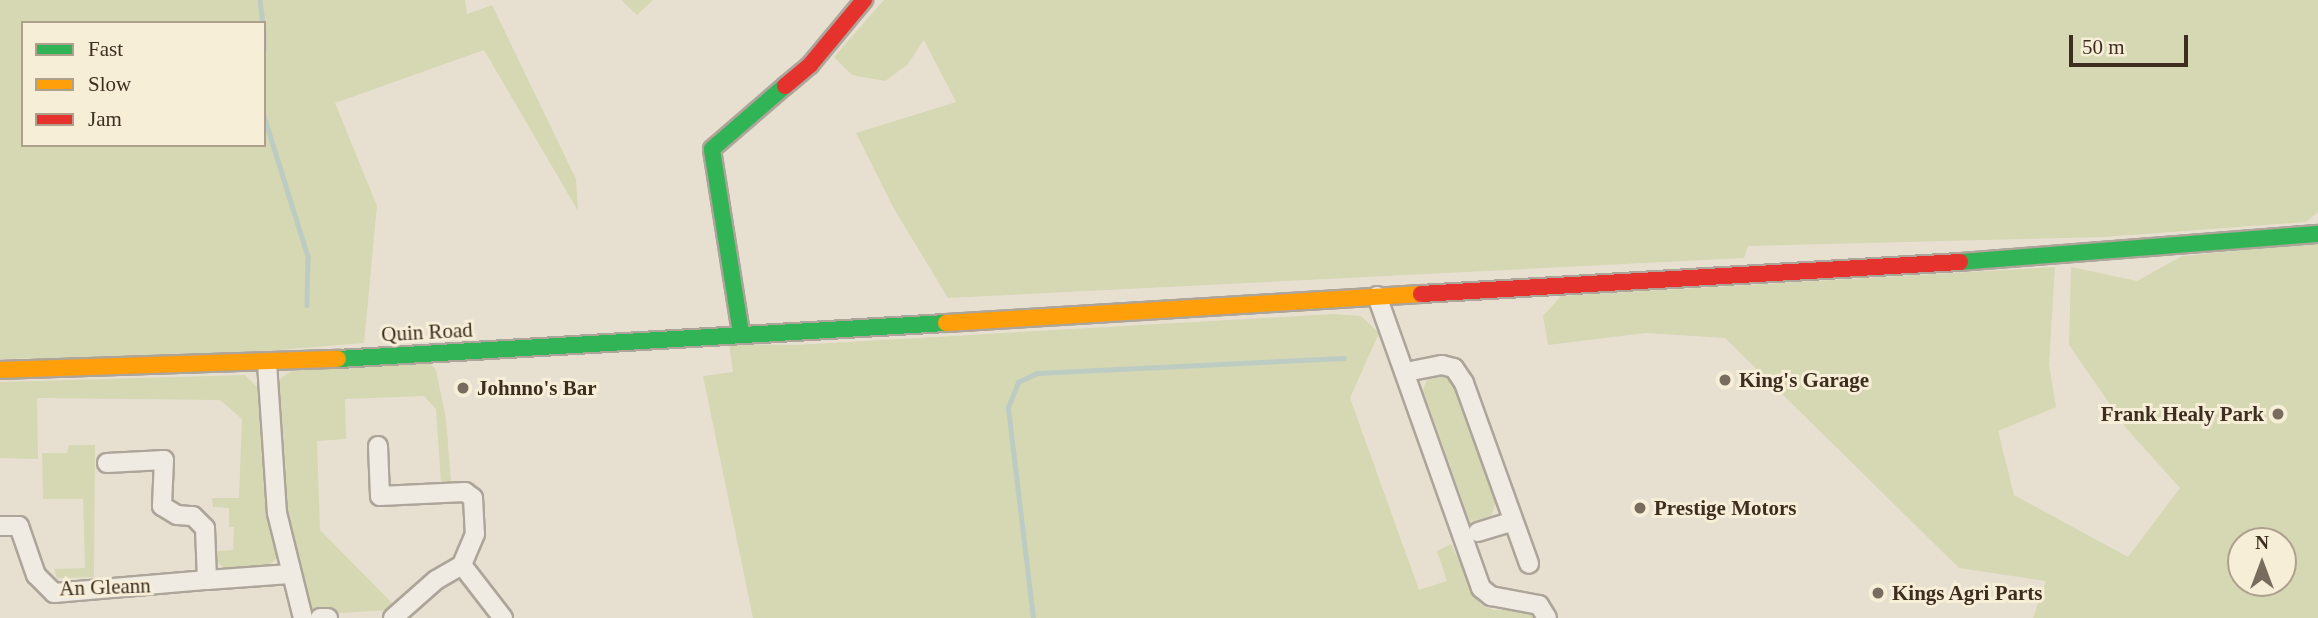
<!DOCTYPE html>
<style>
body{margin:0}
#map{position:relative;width:2318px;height:618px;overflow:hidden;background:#e7e0d1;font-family:Georgia,serif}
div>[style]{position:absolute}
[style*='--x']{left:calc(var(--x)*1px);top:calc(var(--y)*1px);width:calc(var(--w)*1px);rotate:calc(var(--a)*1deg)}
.green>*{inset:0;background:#d6d7b3}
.stream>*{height:4.5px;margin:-2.25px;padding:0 2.25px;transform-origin:2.25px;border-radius:2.25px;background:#bcccc2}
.roads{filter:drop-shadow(2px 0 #ada599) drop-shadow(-2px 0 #ada599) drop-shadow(0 2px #ada599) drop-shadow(0 -2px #ada599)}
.street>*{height:18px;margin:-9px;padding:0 9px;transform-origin:9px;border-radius:9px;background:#efebe3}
.fast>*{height:16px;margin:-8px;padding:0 8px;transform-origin:8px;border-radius:8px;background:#30b455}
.slow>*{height:16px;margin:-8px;padding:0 8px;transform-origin:8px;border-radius:8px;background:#ff9f0a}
.jam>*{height:16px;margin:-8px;padding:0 8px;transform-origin:8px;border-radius:8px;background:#e5322d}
.dots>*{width:19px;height:19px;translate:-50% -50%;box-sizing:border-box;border:4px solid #f7eed8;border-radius:50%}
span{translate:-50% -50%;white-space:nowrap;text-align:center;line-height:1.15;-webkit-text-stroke:6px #f7eed8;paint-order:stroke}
.street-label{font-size:21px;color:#3d2e20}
.poi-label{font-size:21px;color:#3d2e20;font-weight:700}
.left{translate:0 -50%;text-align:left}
.right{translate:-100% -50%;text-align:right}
.legend{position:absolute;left:21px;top:21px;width:245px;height:126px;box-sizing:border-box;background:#f7eed8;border:2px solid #ada18e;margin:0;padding:9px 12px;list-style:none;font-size:21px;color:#3d2e20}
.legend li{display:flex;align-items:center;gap:14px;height:35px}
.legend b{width:35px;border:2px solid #ada18e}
.north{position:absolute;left:2227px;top:527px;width:70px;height:70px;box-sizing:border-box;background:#f7eed8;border:2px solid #ada18e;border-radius:50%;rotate:0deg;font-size:19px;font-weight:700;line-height:28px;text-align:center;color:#3d2e20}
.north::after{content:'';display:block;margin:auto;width:24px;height:32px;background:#786c5e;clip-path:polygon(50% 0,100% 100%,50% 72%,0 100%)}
.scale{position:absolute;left:2069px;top:35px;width:119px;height:32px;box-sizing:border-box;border:4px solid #3d2e20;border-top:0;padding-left:9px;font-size:21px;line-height:24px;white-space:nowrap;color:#3d2e20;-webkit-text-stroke:5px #f7eed8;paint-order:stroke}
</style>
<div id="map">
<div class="green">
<div style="clip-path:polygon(evenodd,0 0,465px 0,467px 14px,492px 5px,576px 179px,578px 211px,484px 50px,335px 103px,377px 206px,364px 343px,216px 355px,0 359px,0 0,23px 23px,264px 23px,264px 145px,23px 145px,23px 23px)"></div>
<div style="clip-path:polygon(621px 0,653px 0,637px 15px)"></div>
<div style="clip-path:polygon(884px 0,2318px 0,2318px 212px,2306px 222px,2104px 237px,1748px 246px,1744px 258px,948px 298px,894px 209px,856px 133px,956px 102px,924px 40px,907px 65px,885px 81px,852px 75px,834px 57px)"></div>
<div style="clip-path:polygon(evenodd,2318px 243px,2318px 618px,2033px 618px,2046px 581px,1959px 568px,1725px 338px,1646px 333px,1548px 345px,1543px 316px,1561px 296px,2055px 267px,2049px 364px,2056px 407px,1998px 431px,2014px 495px,2128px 557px,2180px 488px,2127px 429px,2069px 345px,2071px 267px,2137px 281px,2182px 256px,2318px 243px,2241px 541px,2283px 541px,2283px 583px,2241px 583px,2241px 541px)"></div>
<div style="clip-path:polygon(1333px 314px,1361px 316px,1379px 333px,1350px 398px,1419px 590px,1447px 581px,1437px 551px,1451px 544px,1481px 605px,1494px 610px,1534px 609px,1537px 618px,753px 618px,703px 376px,733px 372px,729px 344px,795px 345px)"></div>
<div style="clip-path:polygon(430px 363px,436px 370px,446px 419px,451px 482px,441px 484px,436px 409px,424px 396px,345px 399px,346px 439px,317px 441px,320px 530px,395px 606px,390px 610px,322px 614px,311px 610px,287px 513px,276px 390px,281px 378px,293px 370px)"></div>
<div style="clip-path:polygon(1450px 373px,1497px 500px,1491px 516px,1470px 522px,1423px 390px,1428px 376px)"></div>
<div style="clip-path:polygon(245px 375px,260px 390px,278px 557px,268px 566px,224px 568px,217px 562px,217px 551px,233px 550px,234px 527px,229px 527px,229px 508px,213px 507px,212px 498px,239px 498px,242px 419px,220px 400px,37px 398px,38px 459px,0 458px,0 382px)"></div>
<div style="clip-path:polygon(69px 445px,95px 445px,94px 577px,57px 578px,54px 569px,85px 568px,83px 499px,43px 499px,42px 453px,67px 453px)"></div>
</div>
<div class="stream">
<div style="--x:260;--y:0;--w:23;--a:83"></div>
<div style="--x:264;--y:31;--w:19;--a:90"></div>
<div style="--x:264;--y:116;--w:147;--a:72.6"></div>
<div style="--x:308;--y:256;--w:49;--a:91.2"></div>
<div style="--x:1033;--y:618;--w:212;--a:-96.8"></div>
<div style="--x:1008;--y:407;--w:27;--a:-68"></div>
<div style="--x:1018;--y:382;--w:21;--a:-25"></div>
<div style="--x:1037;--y:373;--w:307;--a:-2.8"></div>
</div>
<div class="roads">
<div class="street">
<div style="--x:1377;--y:296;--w:310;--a:70.4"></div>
<div style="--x:1481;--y:588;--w:13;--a:39"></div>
<div style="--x:1491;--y:596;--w:49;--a:10.6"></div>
<div style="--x:1539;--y:605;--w:15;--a:58"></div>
<div style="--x:267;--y:363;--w:150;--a:86.2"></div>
<div style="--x:277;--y:513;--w:108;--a:76.1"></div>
<div style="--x:1406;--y:372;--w:37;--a:-11"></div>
<div style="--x:1442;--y:365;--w:12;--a:14"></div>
<div style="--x:1454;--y:368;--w:18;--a:56"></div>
<div style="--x:1464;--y:383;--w:192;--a:70.2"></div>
<div style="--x:378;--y:446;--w:50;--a:87.7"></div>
<div style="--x:380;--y:496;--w:85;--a:-2.7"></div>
<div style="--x:465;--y:492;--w:10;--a:37"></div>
<div style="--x:473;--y:498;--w:36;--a:87"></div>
<div style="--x:475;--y:534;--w:34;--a:113"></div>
<div style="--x:107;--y:463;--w:57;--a:-3"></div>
<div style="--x:164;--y:460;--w:46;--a:92.5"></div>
<div style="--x:162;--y:506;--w:17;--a:31"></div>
<div style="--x:177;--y:515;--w:16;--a:4"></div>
<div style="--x:193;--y:516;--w:17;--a:45"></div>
<div style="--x:205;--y:528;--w:52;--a:87.8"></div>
<div style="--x:207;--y:580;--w:83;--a:-4.1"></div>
<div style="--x:0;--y:526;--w:19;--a:0"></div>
<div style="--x:19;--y:526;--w:52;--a:70.9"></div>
<div style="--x:36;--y:575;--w:25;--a:45"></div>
<div style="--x:54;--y:593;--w:154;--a:-4.9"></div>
<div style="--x:1478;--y:532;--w:37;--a:-17"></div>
<div style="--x:320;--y:618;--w:8;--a:0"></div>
<div style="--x:393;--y:618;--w:57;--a:-41.5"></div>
<div style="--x:436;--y:580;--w:30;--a:-30"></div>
<div style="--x:462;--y:565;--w:67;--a:52.3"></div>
</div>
<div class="fast">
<div style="--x:1960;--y:262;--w:359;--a:-4.5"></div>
<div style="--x:741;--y:333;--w:186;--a:-99"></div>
<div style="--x:712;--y:149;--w:96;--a:-40.8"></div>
<div style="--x:338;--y:359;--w:609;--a:-3.39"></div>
</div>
<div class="slow">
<div style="--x:946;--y:323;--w:476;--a:-3.5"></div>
<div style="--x:0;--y:370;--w:338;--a:-1.9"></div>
</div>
<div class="jam">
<div style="--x:785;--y:86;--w:33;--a:-40"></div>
<div style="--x:810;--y:65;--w:85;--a:-50.3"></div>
<div style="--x:1421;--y:294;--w:540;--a:-3.4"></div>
</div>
</div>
<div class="dots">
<div style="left:1725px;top:380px;background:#786c5e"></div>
<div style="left:463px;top:388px;background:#786c5e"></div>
<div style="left:2278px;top:414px;background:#786c5e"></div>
<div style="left:1640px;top:508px;background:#786c5e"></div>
<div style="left:1878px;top:593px;background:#786c5e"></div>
</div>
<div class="street-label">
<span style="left:427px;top:332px;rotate:-3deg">Quin Road</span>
<span style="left:105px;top:587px;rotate:-2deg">An Gleann</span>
</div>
<div class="poi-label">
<span class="left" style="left:1739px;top:380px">King's Garage</span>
<span class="left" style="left:477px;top:388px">Johnno's Bar</span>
<span class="right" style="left:2264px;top:414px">Frank Healy Park</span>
<span class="left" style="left:1654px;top:508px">Prestige Motors</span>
<span class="left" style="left:1892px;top:593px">Kings Agri Parts</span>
</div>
<ul class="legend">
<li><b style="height:9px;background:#30b455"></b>Fast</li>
<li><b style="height:9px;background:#ff9f0a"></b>Slow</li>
<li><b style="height:9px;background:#e5322d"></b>Jam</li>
</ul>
<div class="north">N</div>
<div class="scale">50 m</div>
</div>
